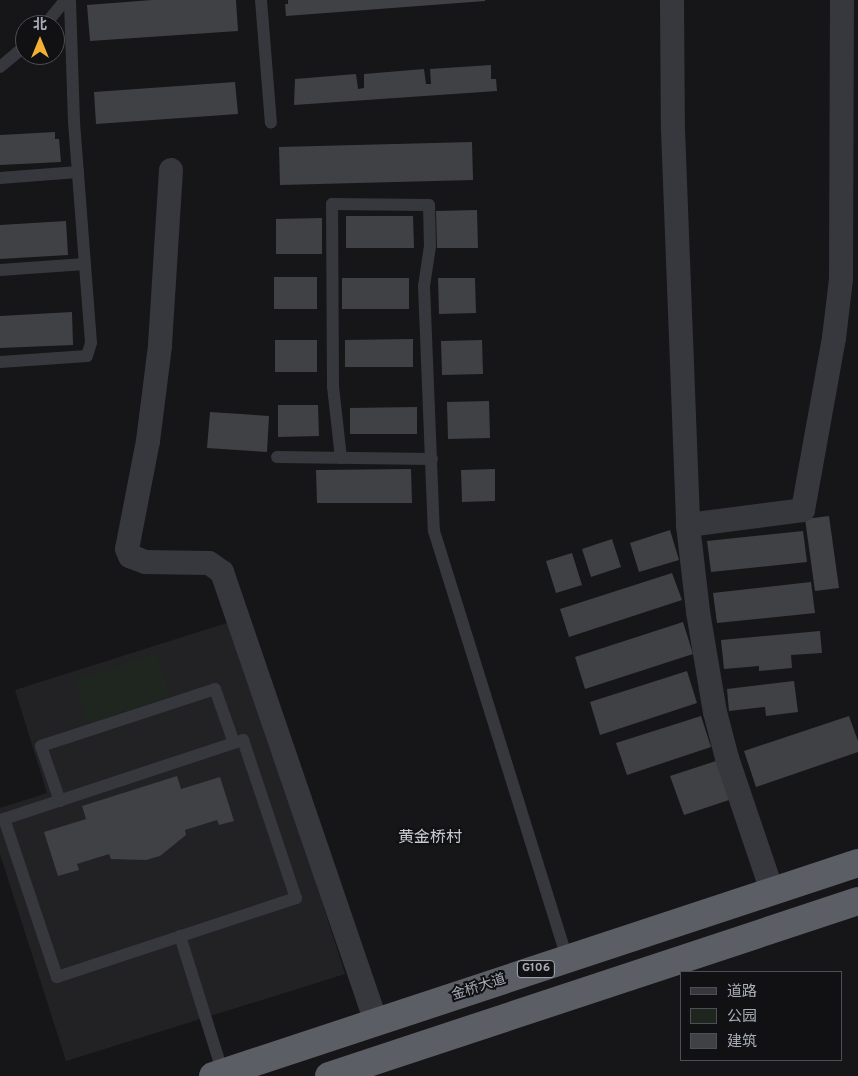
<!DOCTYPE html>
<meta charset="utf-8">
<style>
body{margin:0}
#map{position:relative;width:858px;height:1076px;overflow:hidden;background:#161618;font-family:Overpass,"Noto Sans SC",sans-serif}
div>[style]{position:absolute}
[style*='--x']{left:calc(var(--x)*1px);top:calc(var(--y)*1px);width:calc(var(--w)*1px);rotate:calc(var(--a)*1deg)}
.built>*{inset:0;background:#222225}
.green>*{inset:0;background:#1e261f}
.building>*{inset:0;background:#404145}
.service>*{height:12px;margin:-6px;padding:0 6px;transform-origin:6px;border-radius:6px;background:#37383d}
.minor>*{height:24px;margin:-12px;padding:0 12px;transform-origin:12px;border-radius:12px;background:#37383d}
.trunk>*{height:28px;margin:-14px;padding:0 14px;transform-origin:14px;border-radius:14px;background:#5b5e65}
span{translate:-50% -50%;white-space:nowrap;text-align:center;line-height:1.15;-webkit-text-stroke:4px #111113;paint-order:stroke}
.shield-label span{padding:1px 4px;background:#111113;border:1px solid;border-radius:4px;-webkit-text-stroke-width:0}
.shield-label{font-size:12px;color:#a8adb8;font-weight:700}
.street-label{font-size:14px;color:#a8adb8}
.quarter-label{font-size:16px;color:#c9ccd4}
.legend{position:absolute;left:680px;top:971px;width:162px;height:90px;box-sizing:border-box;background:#111113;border:1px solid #4d4f55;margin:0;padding:6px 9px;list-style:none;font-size:15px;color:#a8adb8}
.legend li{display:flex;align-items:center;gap:10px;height:25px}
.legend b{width:25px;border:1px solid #4d4f55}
.north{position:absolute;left:15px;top:15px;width:50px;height:50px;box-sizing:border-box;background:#111113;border:1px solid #4d4f55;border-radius:50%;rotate:0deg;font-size:14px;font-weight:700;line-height:20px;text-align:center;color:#a8adb8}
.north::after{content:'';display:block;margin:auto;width:18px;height:22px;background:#f2b134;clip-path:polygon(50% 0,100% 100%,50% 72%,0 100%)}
</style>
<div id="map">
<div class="built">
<div style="clip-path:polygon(233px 621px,345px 974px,66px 1061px,0 854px,0 808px,47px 793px,15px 690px)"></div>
</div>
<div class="green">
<div style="clip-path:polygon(157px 653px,171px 696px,88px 724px,74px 680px)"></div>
</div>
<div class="building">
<div style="clip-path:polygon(152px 0,236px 0,238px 31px,90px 41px,87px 5px)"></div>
<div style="clip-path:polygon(288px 0,485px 0,485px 1px,286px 16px,285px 4px,288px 4px)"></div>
<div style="clip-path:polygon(491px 65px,491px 79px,496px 79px,497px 91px,294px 105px,295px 79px,356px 74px,358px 89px,364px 88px,364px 74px,424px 69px,426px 84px,431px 84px,430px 69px)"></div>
<div style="clip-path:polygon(235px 82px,238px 114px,96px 124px,94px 92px)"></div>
<div style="clip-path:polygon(55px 132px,55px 139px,59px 139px,61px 162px,0 165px,0 135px)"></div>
<div style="clip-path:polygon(472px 142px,473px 180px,280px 185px,279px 147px)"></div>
<div style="clip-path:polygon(477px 210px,478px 248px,437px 248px,436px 211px)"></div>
<div style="clip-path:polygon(346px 216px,413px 216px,414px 248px,346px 248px)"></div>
<div style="clip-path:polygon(322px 218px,322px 254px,276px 254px,276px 219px)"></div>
<div style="clip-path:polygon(66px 221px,68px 255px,0 259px,0 225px)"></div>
<div style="clip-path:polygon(274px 277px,317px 277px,317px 309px,274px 309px)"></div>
<div style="clip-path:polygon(342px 278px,409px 278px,409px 309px,342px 309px)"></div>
<div style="clip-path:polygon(438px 278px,475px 278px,476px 313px,439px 314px)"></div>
<div style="clip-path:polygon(72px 312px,73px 345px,0 348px,0 316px)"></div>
<div style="clip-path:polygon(413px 339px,413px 367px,345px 367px,345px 340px)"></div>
<div style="clip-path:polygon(275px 340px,317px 340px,317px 372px,275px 372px)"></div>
<div style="clip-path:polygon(482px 340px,483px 374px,442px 375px,441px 341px)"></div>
<div style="clip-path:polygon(489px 401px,490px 438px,448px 439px,447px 402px)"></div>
<div style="clip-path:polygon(278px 405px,318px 405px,319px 436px,278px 437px)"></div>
<div style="clip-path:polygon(417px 407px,417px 434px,350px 434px,350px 408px)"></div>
<div style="clip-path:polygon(210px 412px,269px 416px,267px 452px,207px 448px)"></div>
<div style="clip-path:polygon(411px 469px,412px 503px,317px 503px,316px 470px)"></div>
<div style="clip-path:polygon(495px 469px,495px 501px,462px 502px,461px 470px)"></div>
<div style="clip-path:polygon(829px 516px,839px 588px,815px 591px,805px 519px)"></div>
<div style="clip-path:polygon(670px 530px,679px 560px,639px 572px,630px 543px)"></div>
<div style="clip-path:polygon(803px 531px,807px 562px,711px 572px,707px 541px)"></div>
<div style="clip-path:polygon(612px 539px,621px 567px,591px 577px,582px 549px)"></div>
<div style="clip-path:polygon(572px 553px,582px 585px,556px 593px,546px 561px)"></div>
<div style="clip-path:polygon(672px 573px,682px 600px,569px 637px,560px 609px)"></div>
<div style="clip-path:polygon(811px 582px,815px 613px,717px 623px,713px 593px)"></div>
<div style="clip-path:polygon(683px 622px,693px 654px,585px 689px,575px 657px)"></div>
<div style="clip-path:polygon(820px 631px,822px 653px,791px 655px,792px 668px,759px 671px,759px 666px,724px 669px,721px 640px)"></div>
<div style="clip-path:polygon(687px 671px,697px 703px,600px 735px,590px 702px)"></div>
<div style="clip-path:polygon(794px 681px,798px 712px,766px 716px,765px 707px,729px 711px,727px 689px)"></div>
<div style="clip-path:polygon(701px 716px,711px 747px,627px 775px,616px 743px)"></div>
<div style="clip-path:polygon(849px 716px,858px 741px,858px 752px,756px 787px,744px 751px)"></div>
<div style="clip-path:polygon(719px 760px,732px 799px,684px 815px,670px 776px)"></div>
<div style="clip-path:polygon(177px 776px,181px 789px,220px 777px,234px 821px,219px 825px,217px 820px,185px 830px,186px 835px,160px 856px,146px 860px,111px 859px,109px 854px,77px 864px,79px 870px,58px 876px,44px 832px,86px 819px,82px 806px)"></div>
</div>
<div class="service">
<div style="--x:261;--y:0;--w:123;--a:85.4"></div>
<div style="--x:45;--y:25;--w:32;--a:-51"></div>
<div style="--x:0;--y:67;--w:33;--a:-40"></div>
<div style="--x:0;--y:178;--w:78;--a:-4.4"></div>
<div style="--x:0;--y:270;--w:85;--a:-4"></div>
<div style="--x:0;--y:362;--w:87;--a:-3.9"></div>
<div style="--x:87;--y:356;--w:14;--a:-73"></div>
<div style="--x:91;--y:343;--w:222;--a:-94.4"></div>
<div style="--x:74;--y:122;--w:122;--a:-91.9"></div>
<div style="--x:277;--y:457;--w:155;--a:0.7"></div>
<div style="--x:341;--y:458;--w:71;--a:-96.4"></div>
<div style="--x:333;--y:387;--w:183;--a:-90.3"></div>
<div style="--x:332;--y:204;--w:97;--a:0.6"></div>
<div style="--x:429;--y:205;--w:41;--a:88.6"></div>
<div style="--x:430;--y:246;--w:40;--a:98.5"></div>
<div style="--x:424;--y:286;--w:245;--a:87.7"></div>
<div style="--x:434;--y:531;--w:448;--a:72.7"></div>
<div style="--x:243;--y:740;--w:167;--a:71.5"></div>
<div style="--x:296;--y:898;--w:252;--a:161.7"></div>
<div style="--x:57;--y:977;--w:167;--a:-108.5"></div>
<div style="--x:4;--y:819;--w:252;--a:-18.3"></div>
<div style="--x:60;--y:801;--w:58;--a:-109.1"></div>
<div style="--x:41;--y:746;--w:183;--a:-18.1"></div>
<div style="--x:215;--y:689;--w:57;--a:70.6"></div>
<div style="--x:180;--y:936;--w:144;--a:72.6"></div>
</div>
<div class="minor">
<div style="--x:672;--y:0;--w:130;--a:89.6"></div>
<div style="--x:673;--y:130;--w:395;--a:87.8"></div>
<div style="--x:688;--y:525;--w:88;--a:83.4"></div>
<div style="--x:698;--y:612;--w:101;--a:80.4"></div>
<div style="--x:715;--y:712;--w:48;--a:75.4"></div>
<div style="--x:727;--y:758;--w:140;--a:71.3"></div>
<div style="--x:171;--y:170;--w:176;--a:93.6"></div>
<div style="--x:160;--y:346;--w:96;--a:97.2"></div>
<div style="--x:148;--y:441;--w:110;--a:101"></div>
<div style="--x:127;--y:549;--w:8;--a:67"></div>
<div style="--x:130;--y:556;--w:16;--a:22"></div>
<div style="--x:145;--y:562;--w:64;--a:0.9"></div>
<div style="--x:209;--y:563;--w:16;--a:35"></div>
<div style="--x:222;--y:572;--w:476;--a:71.1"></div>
<div style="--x:688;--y:525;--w:116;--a:-7.4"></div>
<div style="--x:803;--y:510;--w:175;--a:-79.8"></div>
<div style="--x:834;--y:338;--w:59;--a:-83.2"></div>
<div style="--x:841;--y:279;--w:279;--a:-89.8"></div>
</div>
<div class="trunk">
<div style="--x:213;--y:1076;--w:679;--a:-18.27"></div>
<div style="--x:329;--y:1076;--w:557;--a:-18.3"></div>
</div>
<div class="shield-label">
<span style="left:536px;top:969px">G106</span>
</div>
<div class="street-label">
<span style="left:479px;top:988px;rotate:-18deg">金桥大道</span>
</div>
<div class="quarter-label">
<span style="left:430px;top:838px">黄金桥村</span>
</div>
<ul class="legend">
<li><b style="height:6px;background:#37383d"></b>道路</li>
<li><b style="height:14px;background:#1e261f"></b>公园</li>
<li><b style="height:14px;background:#404145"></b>建筑</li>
</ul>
<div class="north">北</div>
</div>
